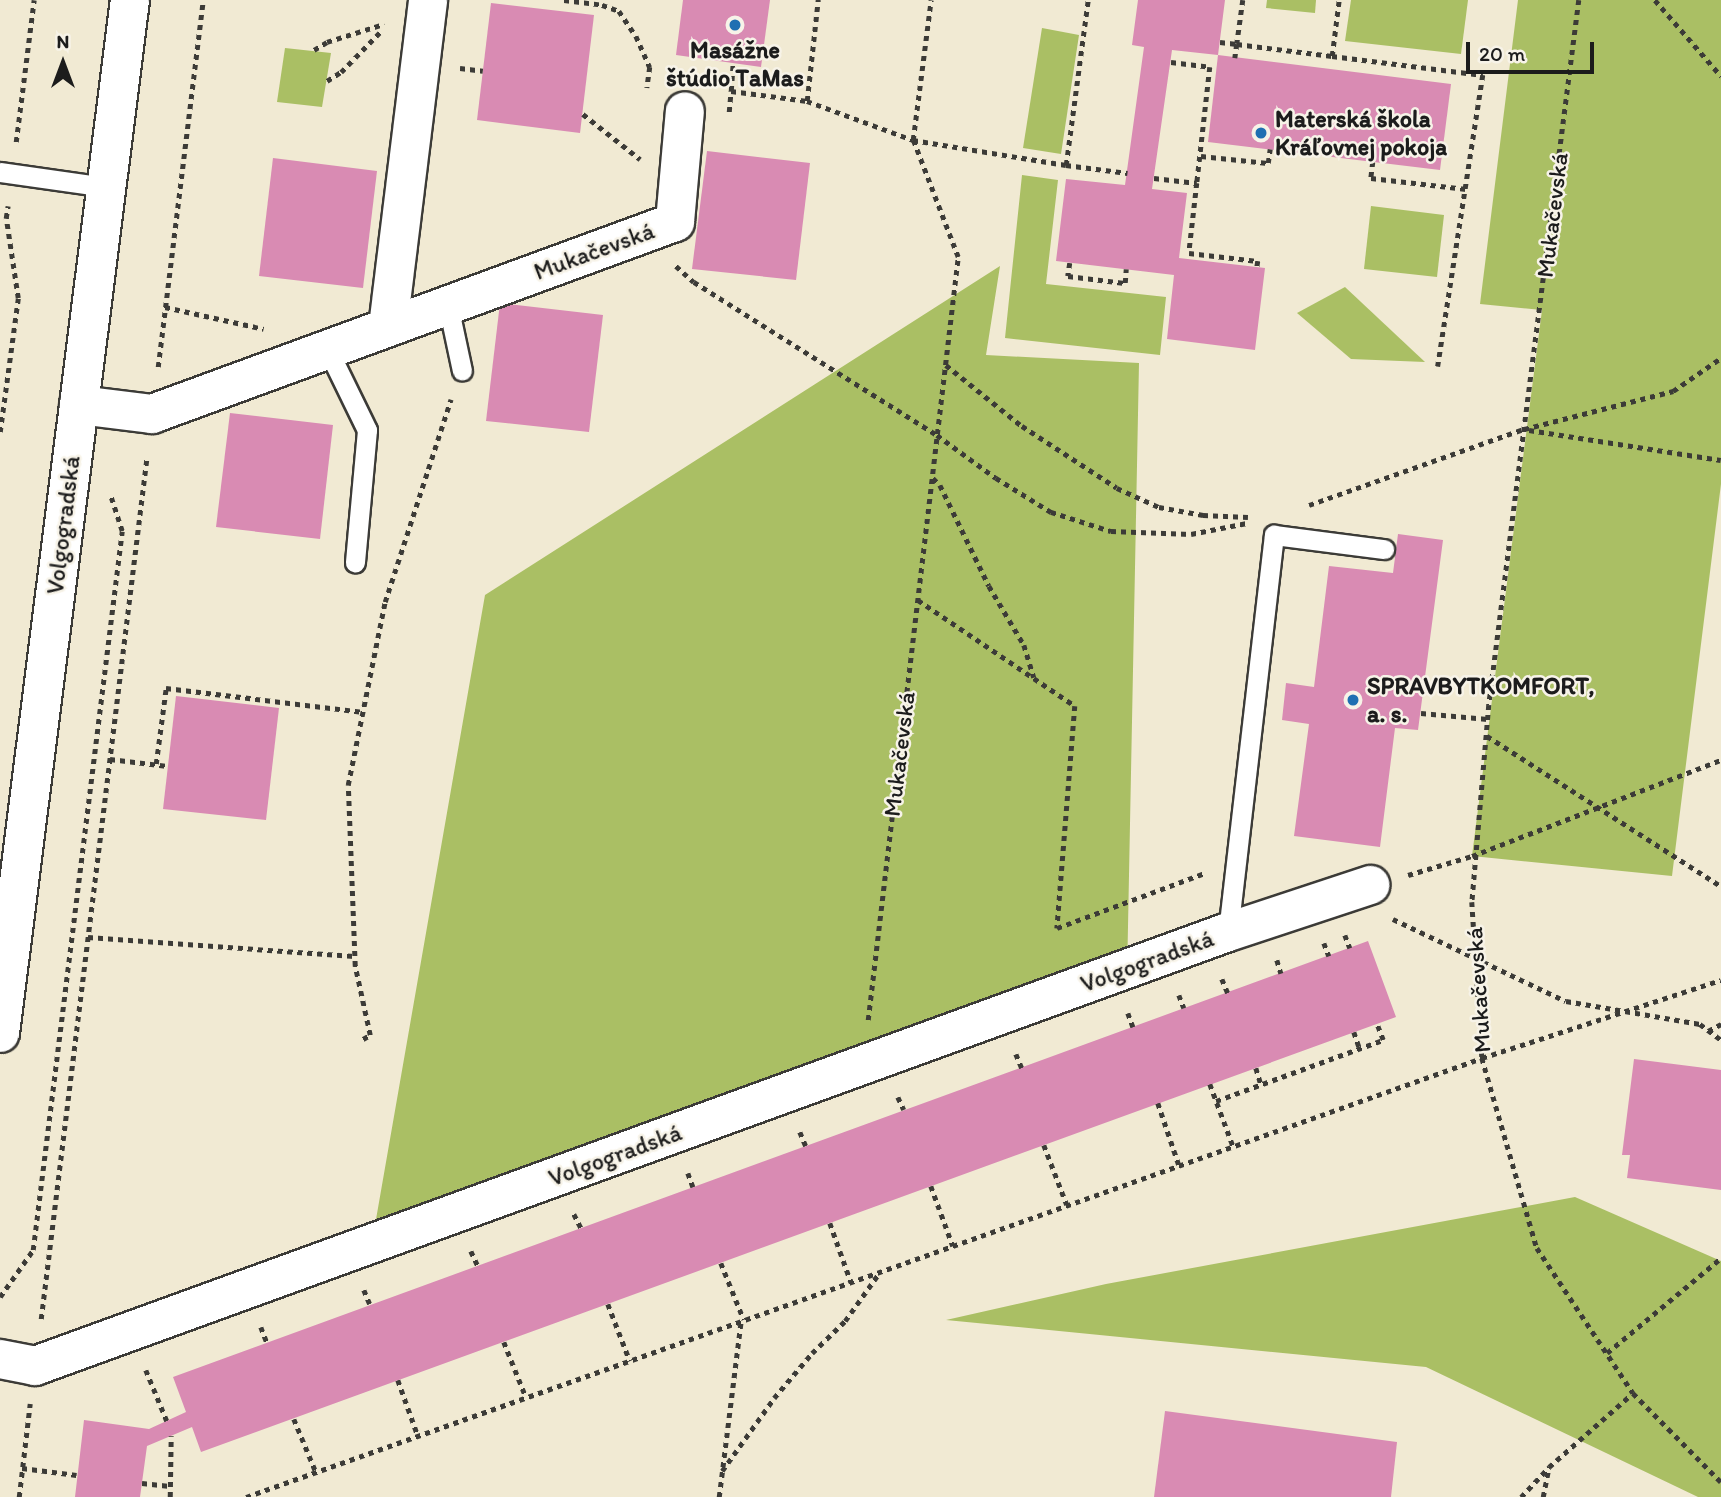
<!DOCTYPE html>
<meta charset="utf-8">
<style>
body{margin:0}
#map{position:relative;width:1721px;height:1497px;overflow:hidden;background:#f1ead3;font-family:Itim,sans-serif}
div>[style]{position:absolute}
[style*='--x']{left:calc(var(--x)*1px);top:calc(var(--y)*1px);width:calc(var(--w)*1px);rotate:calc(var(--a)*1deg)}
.green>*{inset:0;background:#aabf64}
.building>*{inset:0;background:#d98bb3}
.path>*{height:4.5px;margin-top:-2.25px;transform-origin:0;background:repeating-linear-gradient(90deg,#3c3b37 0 5px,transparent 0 10px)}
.roads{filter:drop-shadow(2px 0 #3c3b37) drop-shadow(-2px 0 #3c3b37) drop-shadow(0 2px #3c3b37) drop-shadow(0 -2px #3c3b37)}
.service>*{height:19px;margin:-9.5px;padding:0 9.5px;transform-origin:9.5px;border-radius:9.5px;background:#fff}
.minor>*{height:38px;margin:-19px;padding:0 19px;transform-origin:19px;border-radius:19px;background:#fff}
.tertiary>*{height:38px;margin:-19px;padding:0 19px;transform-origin:19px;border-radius:19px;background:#fff}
.dots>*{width:19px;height:19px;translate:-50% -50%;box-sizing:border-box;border:4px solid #f7f3e8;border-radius:50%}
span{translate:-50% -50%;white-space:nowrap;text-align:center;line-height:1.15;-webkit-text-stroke:5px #f7f3e8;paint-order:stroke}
.poi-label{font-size:24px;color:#1c1c1c;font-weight:700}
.left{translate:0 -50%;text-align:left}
.street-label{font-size:24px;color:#1c1c1c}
.north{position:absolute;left:28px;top:28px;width:70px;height:70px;-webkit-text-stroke:5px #f7f3e8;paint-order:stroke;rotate:0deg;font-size:19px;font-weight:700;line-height:28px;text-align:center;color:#1c1c1c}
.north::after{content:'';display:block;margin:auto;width:24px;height:32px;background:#1c1c1c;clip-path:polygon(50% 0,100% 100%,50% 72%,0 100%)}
.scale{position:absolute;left:1466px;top:42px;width:128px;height:32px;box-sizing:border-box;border:4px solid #1c1c1c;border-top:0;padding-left:9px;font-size:21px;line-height:24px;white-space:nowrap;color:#1c1c1c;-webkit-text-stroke:5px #f7f3e8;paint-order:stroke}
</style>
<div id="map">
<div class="green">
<div style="clip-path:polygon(1267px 0,1316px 0,1315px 13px,1266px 8px)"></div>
<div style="clip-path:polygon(1351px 0,1468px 0,1461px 54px,1345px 41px)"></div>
<div style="clip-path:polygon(1518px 0,1721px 0,1721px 484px,1672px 876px,1472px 856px,1542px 310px,1480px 304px)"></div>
<div style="clip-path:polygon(1042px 28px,1079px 35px,1061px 154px,1023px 148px)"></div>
<div style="clip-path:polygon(285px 48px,331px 53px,322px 107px,277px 102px)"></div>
<div style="clip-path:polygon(1022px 175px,1058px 180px,1046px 284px,1166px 297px,1160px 355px,1005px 338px)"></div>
<div style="clip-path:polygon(1371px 206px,1444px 215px,1437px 277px,1364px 269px)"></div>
<div style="clip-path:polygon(1000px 266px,986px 355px,1139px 363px,1127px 978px,371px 1248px,485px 595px)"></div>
<div style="clip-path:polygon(1345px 287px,1425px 362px,1351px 359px,1297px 313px)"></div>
<div style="clip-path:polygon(1575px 1197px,1721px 1261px,1721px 1497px,1698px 1497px,1426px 1367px,946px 1320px,1106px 1284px)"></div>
</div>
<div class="building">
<div style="clip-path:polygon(683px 0,770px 0,761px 67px,676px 55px)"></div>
<div style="clip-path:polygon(1138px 0,1225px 0,1218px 55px,1172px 50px,1152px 189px,1187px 193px,1179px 258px,1265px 268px,1255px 350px,1167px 339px,1174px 275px,1056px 261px,1066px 179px,1125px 185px,1144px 47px,1132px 45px)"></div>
<div style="clip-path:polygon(491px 3px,594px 15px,580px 133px,477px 120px)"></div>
<div style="clip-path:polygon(1218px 55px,1451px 84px,1440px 170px,1208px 142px)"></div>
<div style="clip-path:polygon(707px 151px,810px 163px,796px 280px,692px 269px)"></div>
<div style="clip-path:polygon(273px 158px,377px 171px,363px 288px,259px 276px)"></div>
<div style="clip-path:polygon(500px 303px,603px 315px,589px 432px,486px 421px)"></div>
<div style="clip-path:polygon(230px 413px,333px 425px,320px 539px,216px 527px)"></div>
<div style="clip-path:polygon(1398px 534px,1443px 540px,1418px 730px,1395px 728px,1380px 847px,1294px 836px,1309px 724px,1282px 720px,1286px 683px,1314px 687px,1329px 566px,1393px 573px)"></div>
<div style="clip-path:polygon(176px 696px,279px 708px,266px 820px,163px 809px)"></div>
<div style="clip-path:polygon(1368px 941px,1396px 1017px,201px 1452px,192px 1427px,147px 1446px,140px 1497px,75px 1497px,84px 1420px,149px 1429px,186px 1412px,173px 1377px)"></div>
<div style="clip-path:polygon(1634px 1059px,1721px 1070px,1721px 1190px,1627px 1178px,1630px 1155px,1622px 1155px)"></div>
<div style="clip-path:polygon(1165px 1411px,1397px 1442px,1391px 1497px,1154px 1497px)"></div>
</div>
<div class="path">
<div style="--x:564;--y:0;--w:38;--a:7"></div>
<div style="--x:602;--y:5;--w:18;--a:19"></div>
<div style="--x:619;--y:11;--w:30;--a:56"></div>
<div style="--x:636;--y:36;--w:34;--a:66"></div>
<div style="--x:650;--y:67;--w:21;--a:98"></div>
<div style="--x:1243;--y:0;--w:44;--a:97.8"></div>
<div style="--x:1237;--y:44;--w:96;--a:7.2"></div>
<div style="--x:1332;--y:56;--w:56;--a:-82.9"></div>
<div style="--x:1579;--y:0;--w:711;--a:97.28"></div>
<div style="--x:1489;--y:705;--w:198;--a:94.9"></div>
<div style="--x:1472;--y:902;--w:156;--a:86.3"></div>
<div style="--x:1482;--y:1058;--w:198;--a:73.9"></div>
<div style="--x:1537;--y:1248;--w:174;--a:56.5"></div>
<div style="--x:1633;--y:1393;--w:125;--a:45.3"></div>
<div style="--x:1655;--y:0;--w:101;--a:49"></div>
<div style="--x:1220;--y:42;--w:17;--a:7"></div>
<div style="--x:1237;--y:44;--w:14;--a:98"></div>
<div style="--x:314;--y:50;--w:15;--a:-32"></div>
<div style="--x:327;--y:42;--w:60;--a:-17.5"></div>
<div style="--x:1332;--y:56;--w:152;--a:7.2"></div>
<div style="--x:1483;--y:75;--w:295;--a:98.8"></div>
<div style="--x:1171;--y:62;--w:39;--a:7"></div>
<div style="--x:1210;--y:67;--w:117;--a:96.4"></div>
<div style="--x:460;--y:68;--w:23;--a:7"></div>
<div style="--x:327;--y:81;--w:17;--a:-33"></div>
<div style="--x:341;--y:72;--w:57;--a:-45.7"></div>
<div style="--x:731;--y:91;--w:28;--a:-86"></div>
<div style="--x:807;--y:101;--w:113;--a:20.2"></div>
<div style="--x:913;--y:140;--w:155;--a:9.3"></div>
<div style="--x:1066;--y:165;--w:166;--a:-82.4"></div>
<div style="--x:729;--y:112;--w:21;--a:-85"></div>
<div style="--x:731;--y:91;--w:77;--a:7.5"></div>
<div style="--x:807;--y:101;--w:102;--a:-83.8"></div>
<div style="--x:583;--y:114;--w:73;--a:38.3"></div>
<div style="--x:16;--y:142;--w:143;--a:-82.8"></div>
<div style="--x:1201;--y:156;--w:67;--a:6"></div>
<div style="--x:1268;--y:163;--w:14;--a:-82"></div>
<div style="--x:1373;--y:162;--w:16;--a:97"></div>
<div style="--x:1371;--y:178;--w:96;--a:6.6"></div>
<div style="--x:1066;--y:165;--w:62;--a:7.5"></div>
<div style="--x:1154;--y:178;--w:43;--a:6.6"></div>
<div style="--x:1197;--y:183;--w:70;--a:96.5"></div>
<div style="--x:1189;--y:253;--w:69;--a:6.6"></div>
<div style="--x:1258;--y:261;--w:6;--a:99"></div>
<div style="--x:1070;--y:263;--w:13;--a:99"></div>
<div style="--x:1068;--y:276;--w:57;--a:7"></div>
<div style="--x:1125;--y:283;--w:14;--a:-86"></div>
<div style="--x:676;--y:266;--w:24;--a:42"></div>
<div style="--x:694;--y:282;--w:287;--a:32.2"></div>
<div style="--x:937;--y:435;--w:73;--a:36.1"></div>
<div style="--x:996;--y:478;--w:65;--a:31.7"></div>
<div style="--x:1051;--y:512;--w:63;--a:17.6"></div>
<div style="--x:1111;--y:531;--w:80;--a:2.1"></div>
<div style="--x:1191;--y:534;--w:57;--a:-11.1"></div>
<div style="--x:165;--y:307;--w:101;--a:12.5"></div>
<div style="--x:946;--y:365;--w:97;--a:38.8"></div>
<div style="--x:1022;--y:426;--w:113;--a:33.1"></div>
<div style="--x:1117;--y:488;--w:46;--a:24.3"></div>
<div style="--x:1159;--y:507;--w:45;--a:10.3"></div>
<div style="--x:1203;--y:515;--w:45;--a:2.5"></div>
<div style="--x:158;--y:367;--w:370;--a:-83"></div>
<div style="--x:1529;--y:430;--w:194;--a:8.9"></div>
<div style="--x:0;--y:432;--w:135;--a:-82.3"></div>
<div style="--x:18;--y:298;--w:81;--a:-98.5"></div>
<div style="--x:6;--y:218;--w:12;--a:-81"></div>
<div style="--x:933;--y:478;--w:10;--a:45"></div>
<div style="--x:940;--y:485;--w:112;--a:64.1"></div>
<div style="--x:989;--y:586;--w:69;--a:59.3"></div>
<div style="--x:1024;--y:645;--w:34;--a:73"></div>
<div style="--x:1309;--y:505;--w:228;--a:-19.5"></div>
<div style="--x:1524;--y:429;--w:154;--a:-14.3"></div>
<div style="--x:1673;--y:391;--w:58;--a:-34.5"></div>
<div style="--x:918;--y:600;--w:189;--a:34"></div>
<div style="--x:1075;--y:706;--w:223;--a:94.6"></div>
<div style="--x:1057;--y:928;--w:158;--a:-20.4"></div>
<div style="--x:1421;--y:713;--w:67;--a:5.1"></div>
<div style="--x:1487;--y:736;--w:278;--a:32.7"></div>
<div style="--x:110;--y:759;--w:58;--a:6.9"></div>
<div style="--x:156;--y:764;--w:77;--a:-82.5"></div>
<div style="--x:166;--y:688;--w:199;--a:6.9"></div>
<div style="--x:1408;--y:875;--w:67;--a:-16.5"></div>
<div style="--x:1472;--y:856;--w:267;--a:-21.1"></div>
<div style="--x:1393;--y:919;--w:191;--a:25.4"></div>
<div style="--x:1566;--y:1001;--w:136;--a:9.7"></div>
<div style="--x:1700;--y:1024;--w:26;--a:37"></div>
<div style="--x:1345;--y:935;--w:14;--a:69"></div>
<div style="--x:88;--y:937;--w:267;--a:4.1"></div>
<div style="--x:1324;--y:943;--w:14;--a:69"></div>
<div style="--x:1277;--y:960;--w:14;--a:73"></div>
<div style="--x:1222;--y:979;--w:15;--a:67"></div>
<div style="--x:1179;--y:995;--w:14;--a:69"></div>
<div style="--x:1128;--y:1013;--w:15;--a:70"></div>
<div style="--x:868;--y:1020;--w:768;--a:-83.27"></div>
<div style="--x:958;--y:257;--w:125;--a:-111"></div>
<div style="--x:913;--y:140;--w:141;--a:-82.7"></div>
<div style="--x:1708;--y:1031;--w:15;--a:-28"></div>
<div style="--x:1354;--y:1032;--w:18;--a:71"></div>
<div style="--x:363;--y:1039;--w:8;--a:-30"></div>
<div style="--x:370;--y:1035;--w:71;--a:-102.3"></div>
<div style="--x:355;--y:966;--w:181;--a:-92.2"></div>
<div style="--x:348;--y:785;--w:187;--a:-78.6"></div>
<div style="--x:385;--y:602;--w:213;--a:-72"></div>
<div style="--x:1016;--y:1054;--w:15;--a:67"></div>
<div style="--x:1256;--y:1068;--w:17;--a:73"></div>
<div style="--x:1210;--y:1084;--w:66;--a:69.6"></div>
<div style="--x:898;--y:1097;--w:14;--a:65"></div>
<div style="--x:1216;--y:1101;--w:178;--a:-20.1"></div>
<div style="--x:1383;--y:1040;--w:17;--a:-111"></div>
<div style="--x:1158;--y:1103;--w:65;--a:71.3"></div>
<div style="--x:800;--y:1132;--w:15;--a:67"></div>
<div style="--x:1044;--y:1145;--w:64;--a:69"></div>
<div style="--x:688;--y:1173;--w:15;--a:70"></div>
<div style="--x:931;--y:1186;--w:64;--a:69.9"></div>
<div style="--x:574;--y:1214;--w:16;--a:63"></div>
<div style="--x:830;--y:1223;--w:63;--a:70.4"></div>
<div style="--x:471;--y:1251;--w:17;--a:65"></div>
<div style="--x:721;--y:1263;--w:61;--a:68"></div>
<div style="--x:364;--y:1290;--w:15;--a:67"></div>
<div style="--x:0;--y:1297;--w:57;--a:-54.9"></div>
<div style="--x:33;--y:1250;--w:724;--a:-82.94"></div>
<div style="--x:122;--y:531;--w:36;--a:-108"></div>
<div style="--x:608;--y:1304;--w:61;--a:68.9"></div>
<div style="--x:41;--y:1319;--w:869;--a:-83"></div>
<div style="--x:261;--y:1327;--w:17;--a:69"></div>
<div style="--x:504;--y:1342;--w:59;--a:68.2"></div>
<div style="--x:1607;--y:1353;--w:148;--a:-39.8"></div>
<div style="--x:146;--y:1370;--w:55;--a:67.6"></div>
<div style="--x:398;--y:1380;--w:59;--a:70.3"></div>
<div style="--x:294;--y:1419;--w:57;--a:67.5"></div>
<div style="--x:22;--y:1468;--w:55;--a:7.3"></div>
<div style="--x:722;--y:1471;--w:90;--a:-54.5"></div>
<div style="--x:774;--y:1398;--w:59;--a:-49.8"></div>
<div style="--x:812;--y:1353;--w:46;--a:-44.1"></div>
<div style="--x:845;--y:1321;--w:60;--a:-54.5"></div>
<div style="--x:142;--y:1483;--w:28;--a:6"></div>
<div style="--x:19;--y:1497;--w:94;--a:-83.3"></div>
<div style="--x:170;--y:1497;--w:61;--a:-89.1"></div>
<div style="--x:246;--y:1497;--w:1312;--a:-19.55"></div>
<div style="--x:1482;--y:1058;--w:251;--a:-18.1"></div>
<div style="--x:719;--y:1497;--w:177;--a:-82.9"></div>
<div style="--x:1521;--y:1497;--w:41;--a:-47"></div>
<div style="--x:1549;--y:1467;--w:112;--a:-41.4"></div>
<div style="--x:1543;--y:1497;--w:31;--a:-79"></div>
</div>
<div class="roads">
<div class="service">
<div style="--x:0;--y:172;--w:107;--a:8.1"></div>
<div style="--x:448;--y:305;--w:67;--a:78"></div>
<div style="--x:328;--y:350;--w:89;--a:64"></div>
<div style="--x:367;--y:430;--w:133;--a:95.2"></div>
<div style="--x:1228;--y:932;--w:400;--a:-83.4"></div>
<div style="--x:1274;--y:535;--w:111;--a:7.3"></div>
</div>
<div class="minor">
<div style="--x:388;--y:327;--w:329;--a:-83"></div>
<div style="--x:79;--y:405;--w:74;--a:7"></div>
<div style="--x:152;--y:414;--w:557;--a:-20.16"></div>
<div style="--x:675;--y:222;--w:111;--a:-84.9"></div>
<div style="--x:0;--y:1359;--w:36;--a:11"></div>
<div style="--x:35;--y:1366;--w:1269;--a:-19.99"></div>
<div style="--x:1228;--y:932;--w:150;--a:-18.3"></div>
</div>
<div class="tertiary">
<div style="--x:0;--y:1033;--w:1041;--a:-82.83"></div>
</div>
</div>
<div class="dots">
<div style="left:735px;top:25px;background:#1f6fb2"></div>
<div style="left:1261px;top:133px;background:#1f6fb2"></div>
<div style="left:1353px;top:700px;background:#1f6fb2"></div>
</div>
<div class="poi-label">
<span style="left:735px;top:64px">Masážne<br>štúdio TaMas</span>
<span class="left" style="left:1275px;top:133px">Materská škola<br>Kráľovnej pokoja</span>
<span class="left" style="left:1367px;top:700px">SPRAVBYTKOMFORT,<br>a. s.</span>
</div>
<div class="street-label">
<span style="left:1552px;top:215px;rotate:-83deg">Mukačevská</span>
<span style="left:594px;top:251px;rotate:-20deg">Mukačevská</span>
<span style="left:63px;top:525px;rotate:-83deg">Volgogradská</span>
<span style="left:899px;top:754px;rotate:-83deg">Mukačevská</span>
<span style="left:1147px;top:961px;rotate:-20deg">Volgogradská</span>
<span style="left:1478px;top:990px;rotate:-94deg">Mukačevská</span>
<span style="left:615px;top:1155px;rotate:-20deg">Volgogradská</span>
</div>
<div class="north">N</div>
<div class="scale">20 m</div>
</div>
